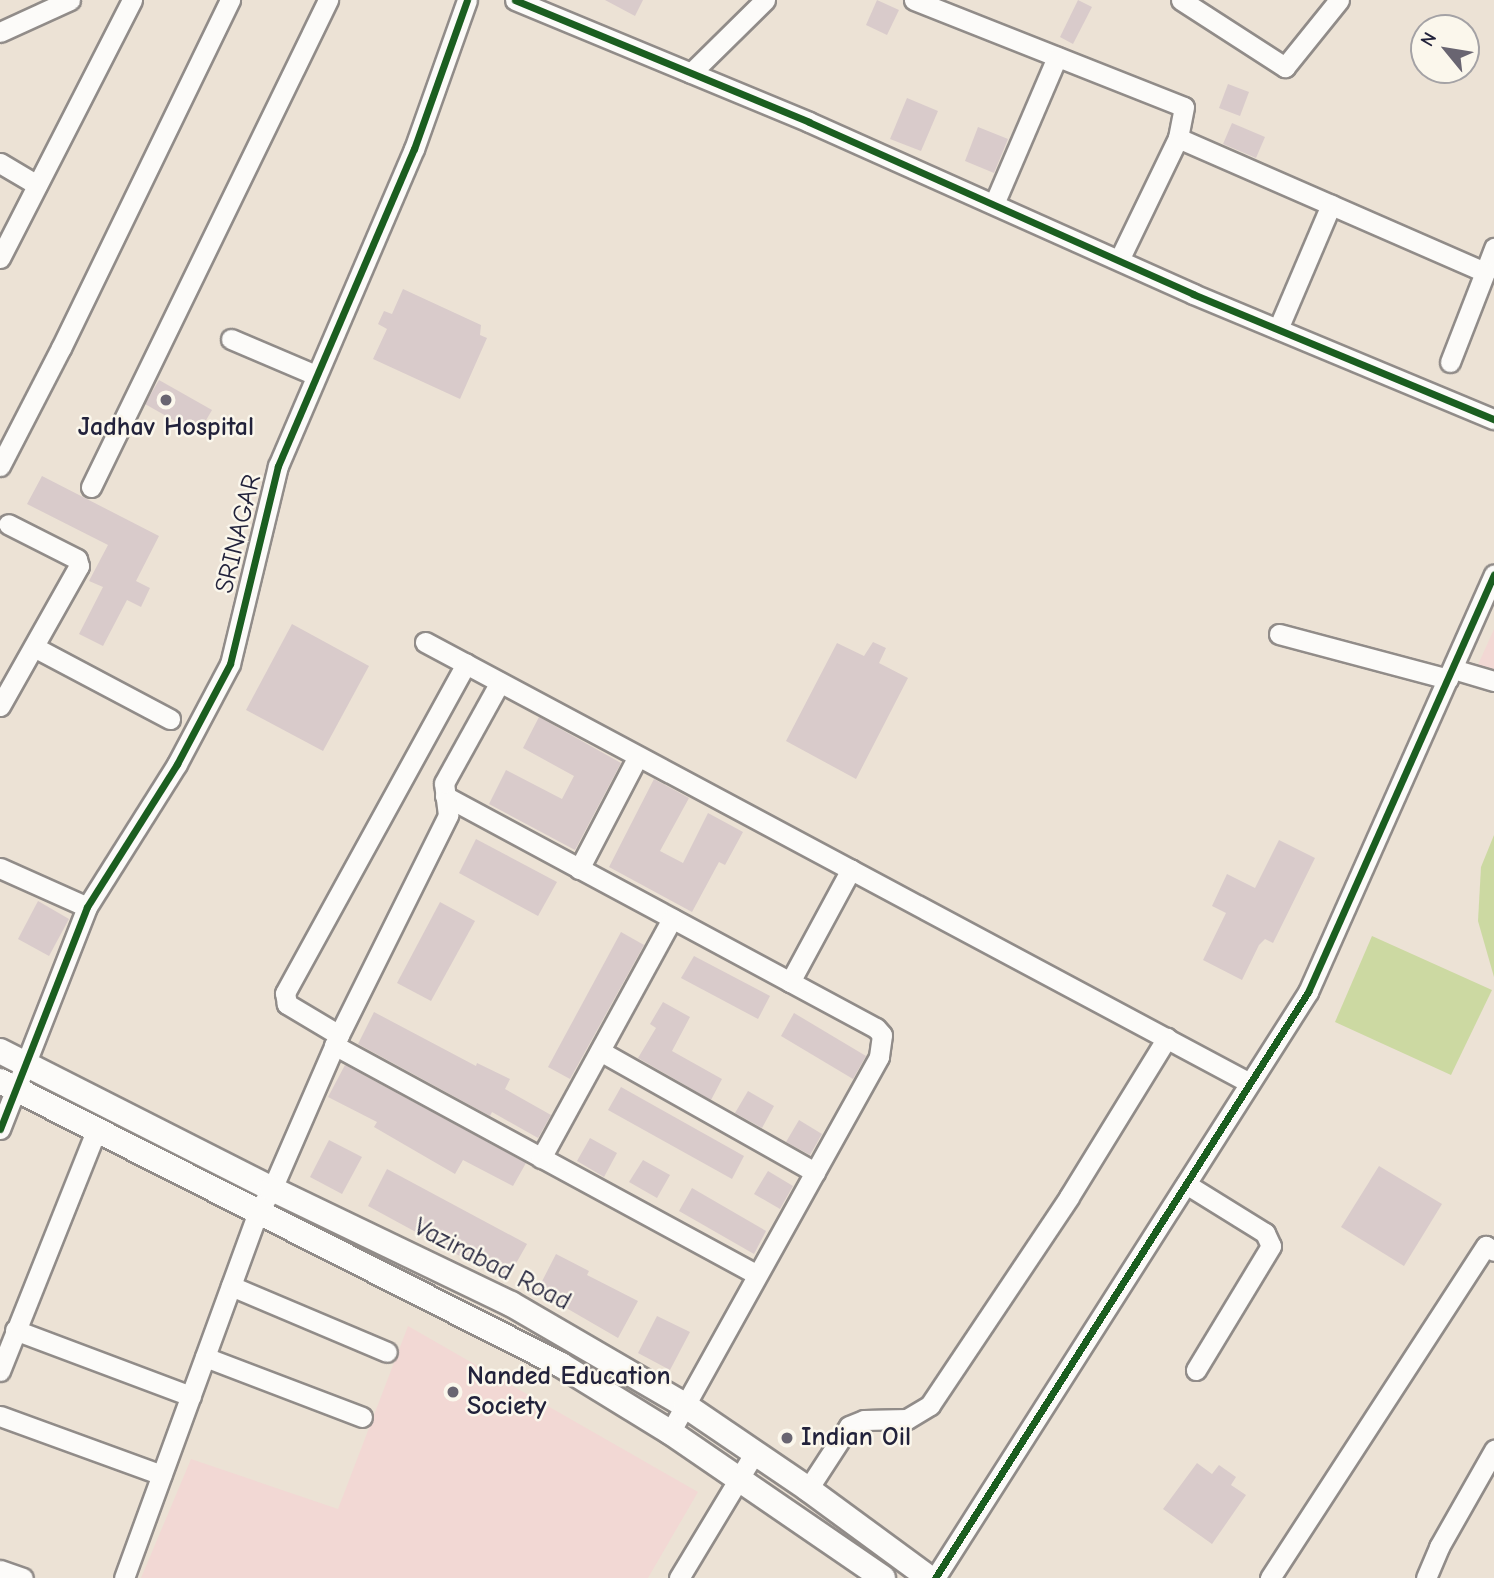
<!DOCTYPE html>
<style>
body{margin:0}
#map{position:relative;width:1494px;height:1578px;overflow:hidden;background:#ece2d5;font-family:"Comic Neue",sans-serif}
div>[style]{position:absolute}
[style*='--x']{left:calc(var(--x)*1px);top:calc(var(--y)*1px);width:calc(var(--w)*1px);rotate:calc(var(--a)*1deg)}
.built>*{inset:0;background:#f2d8d4}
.green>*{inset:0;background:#ccd9a2}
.building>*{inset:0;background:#d9cbcb}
.roads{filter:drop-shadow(2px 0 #918c89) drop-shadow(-2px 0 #918c89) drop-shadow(0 2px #918c89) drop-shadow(0 -2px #918c89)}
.minor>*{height:19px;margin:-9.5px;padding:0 9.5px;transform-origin:9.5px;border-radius:9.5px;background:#fcfbf9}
.major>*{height:24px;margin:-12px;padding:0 12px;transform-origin:12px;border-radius:12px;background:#fcfbf9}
.cycleway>*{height:7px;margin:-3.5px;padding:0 3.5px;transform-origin:3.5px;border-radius:3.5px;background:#1b5e20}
.dots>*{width:19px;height:19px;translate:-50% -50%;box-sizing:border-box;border:4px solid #fbf7ec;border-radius:50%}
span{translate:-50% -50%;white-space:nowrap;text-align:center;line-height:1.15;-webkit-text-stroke:5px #fbf7ec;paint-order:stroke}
.poi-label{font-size:26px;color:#22223b;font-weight:700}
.left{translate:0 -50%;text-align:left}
.street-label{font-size:26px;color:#22223b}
.north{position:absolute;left:1410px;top:14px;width:70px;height:70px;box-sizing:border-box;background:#fbf7ec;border:2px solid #a4a2a5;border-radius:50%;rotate:300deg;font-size:19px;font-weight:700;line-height:28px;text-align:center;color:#22223b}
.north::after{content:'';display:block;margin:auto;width:24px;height:32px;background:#696571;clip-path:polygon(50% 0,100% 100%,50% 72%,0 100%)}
</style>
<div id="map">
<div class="built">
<div style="clip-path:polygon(1494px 629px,1494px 672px,1477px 667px)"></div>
<div style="clip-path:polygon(408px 1326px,698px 1492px,648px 1578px,141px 1578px,191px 1459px,338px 1509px)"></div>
</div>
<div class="green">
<div style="clip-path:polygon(1494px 835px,1494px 977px,1478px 921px,1481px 867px)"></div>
<div style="clip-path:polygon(1372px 936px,1492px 990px,1451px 1075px,1335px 1022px)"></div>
</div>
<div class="building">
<div style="clip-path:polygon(605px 0,643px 0,635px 16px)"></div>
<div style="clip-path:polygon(877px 0,899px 10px,887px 35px,866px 25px)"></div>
<div style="clip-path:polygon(1078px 0,1092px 7px,1073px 44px,1060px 37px)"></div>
<div style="clip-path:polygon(1228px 84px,1249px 92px,1240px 116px,1219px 108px)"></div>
<div style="clip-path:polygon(907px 98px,938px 111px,921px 151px,890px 139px)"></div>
<div style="clip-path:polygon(1232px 123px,1265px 137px,1256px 158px,1223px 144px)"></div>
<div style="clip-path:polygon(978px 127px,1008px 139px,994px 173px,965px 161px)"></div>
<div style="clip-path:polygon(403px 289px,481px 325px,480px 335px,487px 338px,460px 399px,373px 359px,387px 329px,378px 324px,384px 311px,392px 314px)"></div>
<div style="clip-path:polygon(159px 380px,212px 410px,198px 434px,145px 404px)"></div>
<div style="clip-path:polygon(42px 476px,159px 536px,136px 581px,150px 588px,141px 607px,127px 600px,103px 646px,79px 634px,103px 587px,89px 581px,108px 545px,27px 504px)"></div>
<div style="clip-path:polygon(292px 624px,369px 666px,323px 751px,246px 710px)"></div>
<div style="clip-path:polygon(873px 642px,886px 648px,879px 663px,908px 678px,856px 779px,786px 741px,837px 643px,864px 656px)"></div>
<div style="clip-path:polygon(539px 717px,621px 763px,575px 850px,489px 804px,506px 770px,562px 799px,574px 776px,523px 748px)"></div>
<div style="clip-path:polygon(654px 779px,689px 798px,660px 851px,683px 863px,708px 813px,743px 832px,725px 865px,719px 862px,692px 912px,609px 867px)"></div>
<div style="clip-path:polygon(476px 839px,557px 882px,538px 916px,459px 873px)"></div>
<div style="clip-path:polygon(1279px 840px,1315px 858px,1273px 943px,1265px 939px,1259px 945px,1242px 980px,1203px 960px,1226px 913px,1212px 906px,1227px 874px,1255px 888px)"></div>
<div style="clip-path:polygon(38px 901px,69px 919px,49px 956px,18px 939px)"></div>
<div style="clip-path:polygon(440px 902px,475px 921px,431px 1001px,397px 983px)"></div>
<div style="clip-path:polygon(621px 932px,644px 945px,570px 1079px,548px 1067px)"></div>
<div style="clip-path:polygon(694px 956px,770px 996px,758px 1019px,681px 978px)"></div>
<div style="clip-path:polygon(663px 1002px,690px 1017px,672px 1051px,722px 1079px,711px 1100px,638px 1058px,656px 1028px,650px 1024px)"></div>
<div style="clip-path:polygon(374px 1012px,476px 1066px,477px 1063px,510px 1079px,505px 1089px,551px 1115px,538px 1138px,492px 1112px,490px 1116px,358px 1044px)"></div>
<div style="clip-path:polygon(794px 1013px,866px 1056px,853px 1079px,781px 1036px)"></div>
<div style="clip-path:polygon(345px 1065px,526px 1163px,513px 1186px,463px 1160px,455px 1174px,374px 1127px,377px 1122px,328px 1097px)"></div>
<div style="clip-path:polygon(621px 1087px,744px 1156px,732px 1179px,608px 1110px)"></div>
<div style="clip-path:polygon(748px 1091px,774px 1106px,762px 1128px,735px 1113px)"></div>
<div style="clip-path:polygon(799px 1120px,822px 1134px,810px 1155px,786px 1142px)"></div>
<div style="clip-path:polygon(590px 1138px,617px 1153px,604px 1177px,577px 1161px)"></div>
<div style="clip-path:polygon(329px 1140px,362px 1157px,342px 1194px,310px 1177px)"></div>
<div style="clip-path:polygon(643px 1160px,670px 1175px,657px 1198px,629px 1182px)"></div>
<div style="clip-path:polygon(1379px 1166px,1442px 1204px,1404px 1266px,1341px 1227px)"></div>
<div style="clip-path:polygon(387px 1169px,527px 1244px,506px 1281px,368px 1206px)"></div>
<div style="clip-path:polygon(768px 1171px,793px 1186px,780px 1209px,754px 1194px)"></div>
<div style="clip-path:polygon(692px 1188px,766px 1231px,754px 1254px,679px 1211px)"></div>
<div style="clip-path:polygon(556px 1254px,589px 1271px,587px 1275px,638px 1301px,618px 1338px,537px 1291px)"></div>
<div style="clip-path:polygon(657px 1316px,690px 1332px,670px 1370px,638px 1353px)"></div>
<div style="clip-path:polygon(1197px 1463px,1212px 1474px,1219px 1465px,1236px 1477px,1231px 1485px,1246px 1495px,1212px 1544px,1163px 1509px)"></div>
</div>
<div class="roads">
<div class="minor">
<div style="--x:515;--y:0;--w:318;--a:22.5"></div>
<div style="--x:809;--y:122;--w:421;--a:24.1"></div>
<div style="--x:1193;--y:294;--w:326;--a:22.6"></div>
<div style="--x:914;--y:0;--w:290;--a:21.6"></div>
<div style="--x:1184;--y:107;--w:32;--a:101"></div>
<div style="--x:1181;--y:0;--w:124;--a:32.8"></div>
<div style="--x:1285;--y:67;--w:86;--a:-51.1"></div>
<div style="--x:0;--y:32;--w:77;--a:-24.6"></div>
<div style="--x:691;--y:73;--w:104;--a:-44.6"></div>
<div style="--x:0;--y:163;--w:43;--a:30.7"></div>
<div style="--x:994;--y:204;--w:160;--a:-66.8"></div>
<div style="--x:0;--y:258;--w:290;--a:-62.9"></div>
<div style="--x:1119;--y:260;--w:136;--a:-64.2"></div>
<div style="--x:1178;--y:138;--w:335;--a:23.6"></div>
<div style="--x:1485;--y:272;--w:26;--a:-69"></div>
<div style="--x:1278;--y:329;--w:135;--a:-66.9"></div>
<div style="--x:231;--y:339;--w:92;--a:23"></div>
<div style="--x:1450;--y:362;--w:97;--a:-68.7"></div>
<div style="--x:0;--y:466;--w:133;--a:-62.7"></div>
<div style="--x:61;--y:348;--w:387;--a:-64.1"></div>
<div style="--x:91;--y:487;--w:542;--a:-64.05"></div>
<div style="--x:1279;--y:634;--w:175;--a:14.9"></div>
<div style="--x:425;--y:642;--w:935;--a:28.13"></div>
<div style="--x:34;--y:647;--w:154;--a:27.9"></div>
<div style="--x:1453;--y:669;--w:43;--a:16.3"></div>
<div style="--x:0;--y:706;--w:161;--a:-60.6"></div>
<div style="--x:79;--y:566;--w:7;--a:-106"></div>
<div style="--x:77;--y:559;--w:77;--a:-153.1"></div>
<div style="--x:445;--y:796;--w:489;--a:28.3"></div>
<div style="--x:876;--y:1028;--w:9;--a:49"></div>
<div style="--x:882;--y:1035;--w:22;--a:98"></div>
<div style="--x:879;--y:1057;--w:429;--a:119.1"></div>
<div style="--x:0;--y:868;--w:95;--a:24.1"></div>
<div style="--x:579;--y:869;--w:127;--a:-62.4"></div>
<div style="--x:790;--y:982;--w:128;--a:-61.6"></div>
<div style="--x:339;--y:1035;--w:61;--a:-149.2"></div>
<div style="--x:287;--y:1004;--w:11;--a:-100"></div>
<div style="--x:285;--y:993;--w:376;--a:-61.2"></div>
<div style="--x:334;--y:1045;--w:481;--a:28.5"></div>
<div style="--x:600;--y:1051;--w:247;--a:29.4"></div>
<div style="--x:0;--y:1129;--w:238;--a:-68.6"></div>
<div style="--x:87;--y:907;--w:169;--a:-57.8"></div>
<div style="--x:177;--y:764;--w:113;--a:-62.1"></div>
<div style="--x:230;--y:664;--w:204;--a:-76.4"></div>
<div style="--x:278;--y:466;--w:345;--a:-66.8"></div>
<div style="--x:414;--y:149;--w:158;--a:-70.4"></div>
<div style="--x:541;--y:1158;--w:273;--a:-61.3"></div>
<div style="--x:1186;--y:1184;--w:93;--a:31.8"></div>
<div style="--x:1265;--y:1233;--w:14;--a:65"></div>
<div style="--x:1271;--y:1246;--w:145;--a:121.2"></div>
<div style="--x:231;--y:1286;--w:169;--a:22.9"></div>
<div style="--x:15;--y:1330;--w:188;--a:20.6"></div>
<div style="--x:205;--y:1357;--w:168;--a:20.9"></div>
<div style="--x:0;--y:1371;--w:258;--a:-68.2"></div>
<div style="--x:0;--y:1416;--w:172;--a:20"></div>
<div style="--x:808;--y:1489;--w:75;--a:-56.9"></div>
<div style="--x:849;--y:1426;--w:16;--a:-22"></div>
<div style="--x:864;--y:1420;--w:43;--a:-1.3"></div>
<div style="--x:907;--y:1419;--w:27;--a:-31"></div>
<div style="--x:930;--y:1405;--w:250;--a:-56.2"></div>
<div style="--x:1069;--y:1197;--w:187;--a:-58.4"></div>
<div style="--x:0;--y:1570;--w:24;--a:19"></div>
<div style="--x:124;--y:1578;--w:390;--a:-69.9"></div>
<div style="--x:258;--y:1212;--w:27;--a:-59"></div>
<div style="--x:272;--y:1189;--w:168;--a:-66.5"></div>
<div style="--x:339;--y:1035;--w:246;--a:-63.6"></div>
<div style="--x:448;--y:815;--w:32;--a:-97"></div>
<div style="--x:444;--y:783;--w:115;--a:-61"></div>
<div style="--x:679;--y:1578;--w:147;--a:-58.9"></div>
<div style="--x:935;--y:1578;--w:695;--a:-57.52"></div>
<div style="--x:1308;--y:992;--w:457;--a:-66"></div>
<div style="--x:1270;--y:1578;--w:396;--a:-57"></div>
<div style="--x:1486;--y:1246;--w:9;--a:32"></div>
<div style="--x:1426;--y:1578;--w:34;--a:-67"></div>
<div style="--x:1439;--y:1547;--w:112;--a:-60.4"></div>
</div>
<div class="major">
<div style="--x:0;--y:1051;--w:305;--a:26.9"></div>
<div style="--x:272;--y:1189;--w:265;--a:25.7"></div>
<div style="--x:511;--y:1304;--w:203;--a:30.2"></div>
<div style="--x:686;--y:1406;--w:148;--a:34.2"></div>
<div style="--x:808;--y:1489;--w:150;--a:36.3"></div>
<div style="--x:0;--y:1081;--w:629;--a:26.85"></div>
<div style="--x:561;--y:1365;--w:128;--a:31.6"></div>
<div style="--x:670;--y:1432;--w:258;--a:34.4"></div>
</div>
</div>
<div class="cycleway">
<div style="--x:515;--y:0;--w:318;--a:22.5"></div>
<div style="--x:809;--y:122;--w:421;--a:24.1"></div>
<div style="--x:1193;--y:294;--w:326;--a:22.6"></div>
<div style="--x:0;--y:1129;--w:238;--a:-68.6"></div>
<div style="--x:87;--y:907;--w:169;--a:-57.8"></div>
<div style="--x:177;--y:764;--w:113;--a:-62.1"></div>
<div style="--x:230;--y:664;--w:204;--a:-76.4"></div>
<div style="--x:278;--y:466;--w:345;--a:-66.8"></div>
<div style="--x:414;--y:149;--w:158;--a:-70.4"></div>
<div style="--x:935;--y:1578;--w:695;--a:-57.52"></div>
<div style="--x:1308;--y:992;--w:457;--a:-66"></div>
</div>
<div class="dots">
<div style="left:166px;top:400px;background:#696571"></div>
<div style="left:453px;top:1392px;background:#696571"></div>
<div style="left:787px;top:1438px;background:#696571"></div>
</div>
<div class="poi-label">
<span style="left:166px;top:428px">Jadhav Hospital</span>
<span class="left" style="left:467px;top:1392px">Nanded Education<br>Society</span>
<span class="left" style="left:801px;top:1438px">Indian Oil</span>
</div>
<div class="street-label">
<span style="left:239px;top:534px;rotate:-76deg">SRINAGAR</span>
<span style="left:492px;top:1265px;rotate:27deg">Vazirabad Road</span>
</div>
<div class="north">N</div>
</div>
